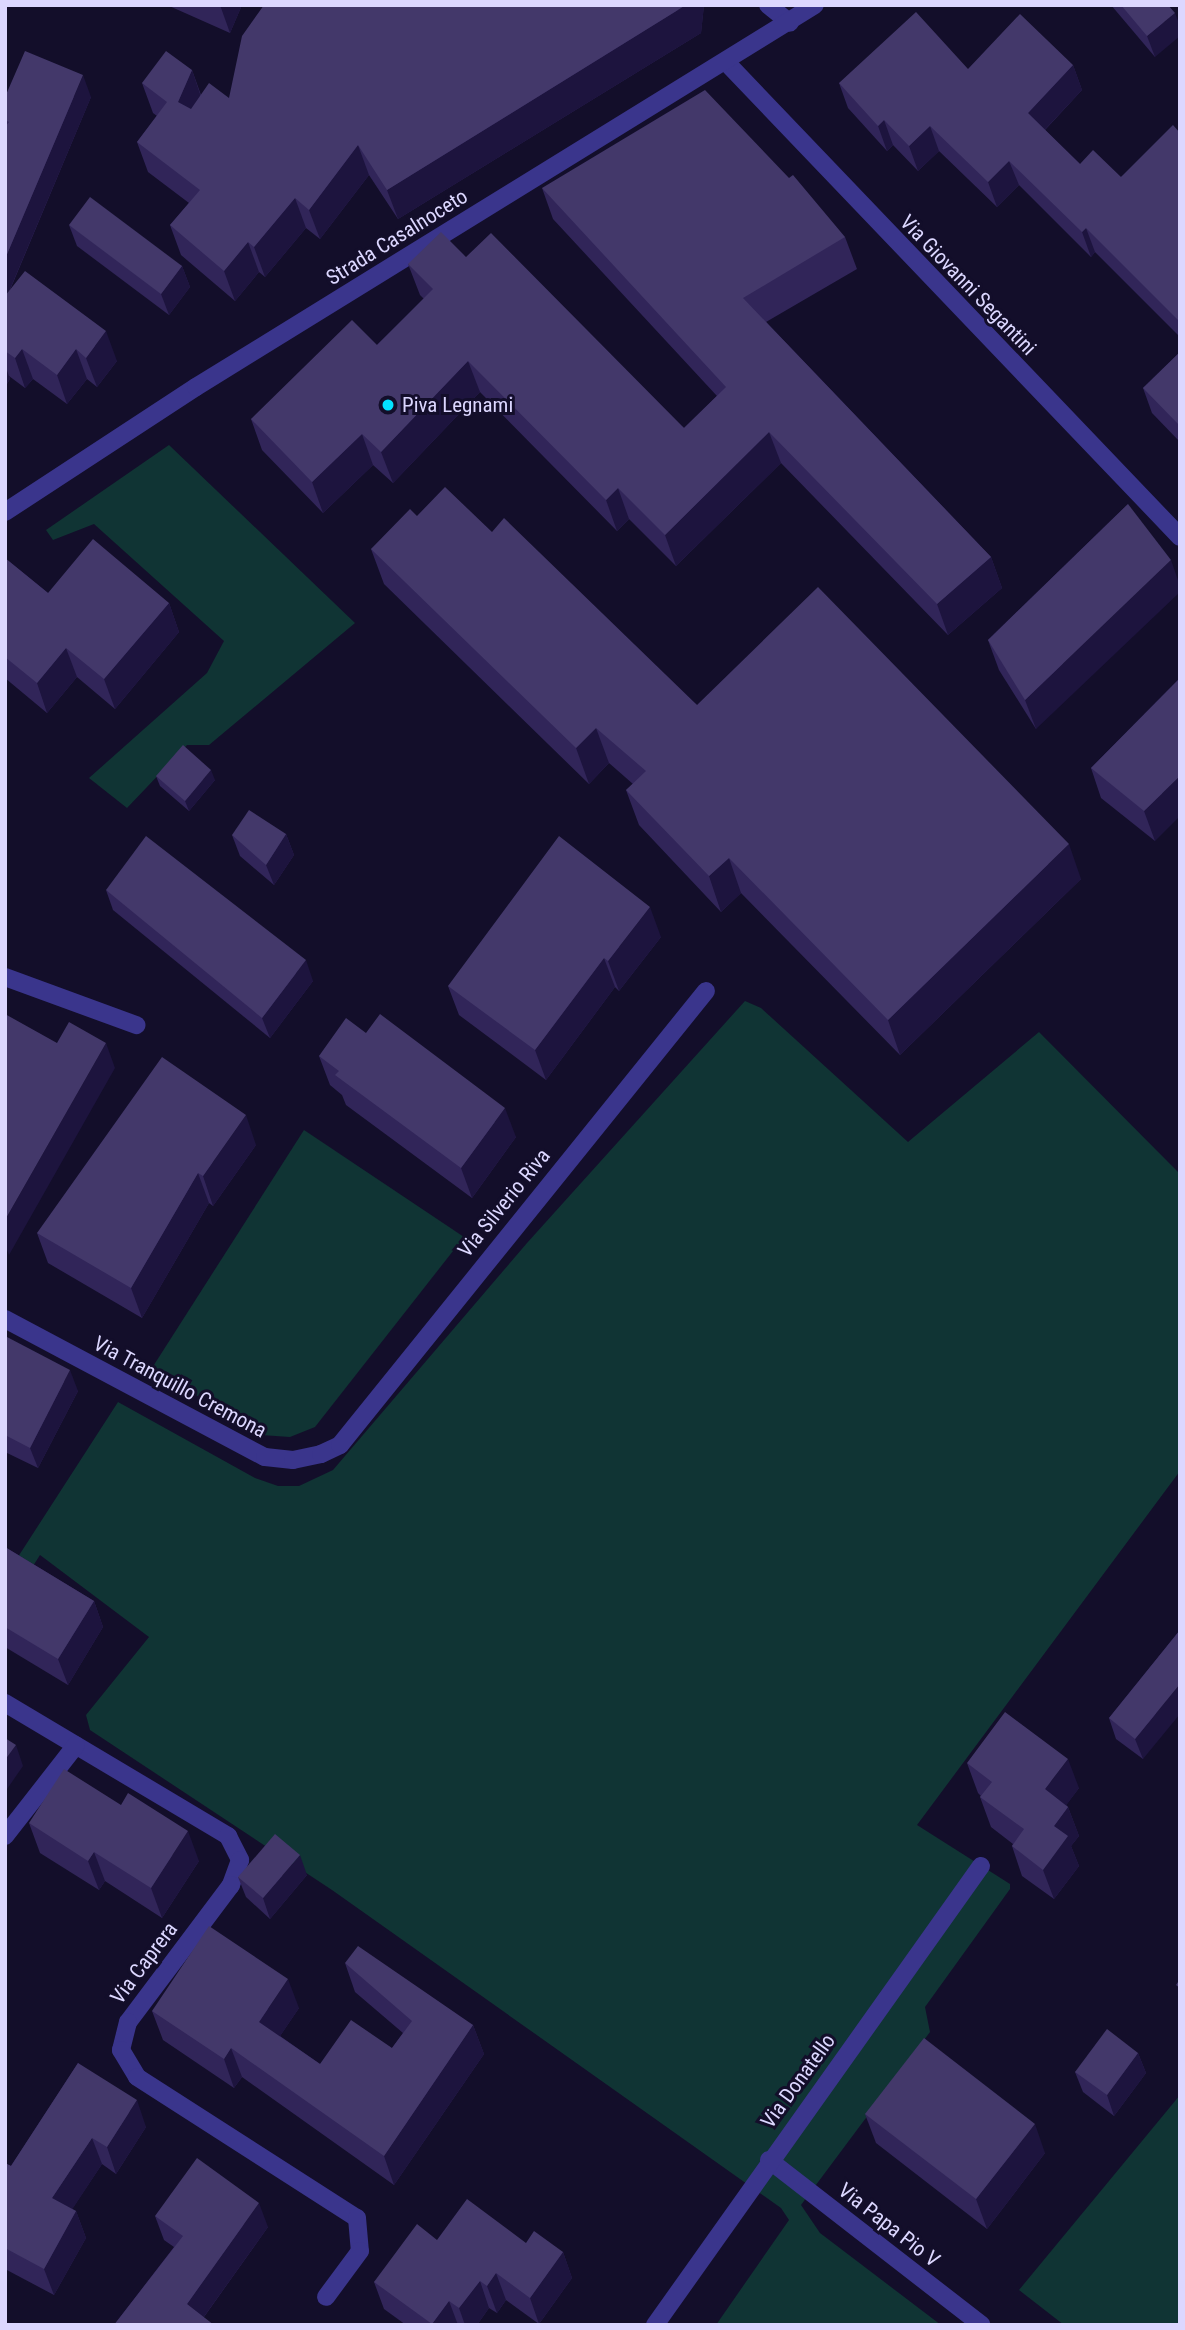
<!DOCTYPE html>
<style>
body{margin:0}
#map{position:relative;width:1185px;height:2330px;overflow:hidden;background:#130e2a;font-family:"Roboto Condensed",sans-serif}
div>[style]{position:absolute}
[style*='--x']{left:calc(var(--x)*1px);top:calc(var(--y)*1px);width:calc(var(--w)*1px);rotate:calc(var(--a)*1deg)}
.green>*{inset:0;background:#103434}
.street>*{height:18px;margin:-9px;padding:0 9px;transform-origin:9px;border-radius:9px;background:#3a358c}
.wall>*{inset:0;background:#312559}
.shaded-wall>*{inset:0;background:#1d143e}
.building>*{inset:0;background:#43386a}
.dots>*{width:19px;height:19px;translate:-50% -50%;box-sizing:border-box;border:4px solid #130e2a;border-radius:50%}
span{translate:-50% -50%;white-space:nowrap;text-align:center;line-height:1.15;-webkit-text-stroke:6px #130e2a;paint-order:stroke}
.street-label{font-size:21px;color:#dcd7ff}
.poi-label{font-size:21px;color:#dcd7ff}
.left{translate:0 -50%;text-align:left}
.frame{position:absolute;inset:0;border:7px solid #dcd7ff;pointer-events:none}
</style>
<div id="map">
<div class="green">
<div style="clip-path:polygon(169px 445px,355px 623px,209px 745px,187px 745px,127px 808px,89px 778px,207px 673px,224px 641px,94px 524px,53px 540px,46px 530px)"></div>
<div style="clip-path:polygon(745px 1001px,761px 1008px,908px 1142px,1039px 1032px,1180px 1174px,1180px 1471px,917px 1825px,1010px 1884px,1010px 1889px,925px 2007px,930px 2032px,801px 2205px,820px 2233px,941px 2325px,716px 2325px,789px 2220px,781px 2208px,332px 1890px,90px 1730px,86px 1715px,149px 1637px,40px 1555px,5px 1610px,5px 1577px,118px 1402px,255px 1478px,278px 1486px,299px 1486px,333px 1470px,527px 1243px)"></div>
<div style="clip-path:polygon(304px 1130px,464px 1237px,315px 1427px,290px 1437px,261px 1435px,152px 1368px)"></div>
<div style="clip-path:polygon(1180px 2095px,1180px 2325px,1064px 2325px,1019px 2290px)"></div>
</div>
<div class="street">
<div style="--x:768;--y:5;--w:28;--a:39"></div>
<div style="--x:726;--y:62;--w:657;--a:46.29"></div>
<div style="--x:5;--y:512;--w:228;--a:-33.2"></div>
<div style="--x:196;--y:387;--w:727;--a:-31.68"></div>
<div style="--x:5;--y:977;--w:140;--a:20.1"></div>
<div style="--x:5;--y:1319;--w:294;--a:28"></div>
<div style="--x:265;--y:1457;--w:28;--a:6"></div>
<div style="--x:293;--y:1460;--w:29;--a:-12"></div>
<div style="--x:321;--y:1454;--w:21;--a:-25"></div>
<div style="--x:340;--y:1445;--w:583;--a:-51.13"></div>
<div style="--x:5;--y:1703;--w:260;--a:30.8"></div>
<div style="--x:228;--y:1836;--w:27;--a:63"></div>
<div style="--x:240;--y:1860;--w:27;--a:110"></div>
<div style="--x:231;--y:1885;--w:171;--a:126.9"></div>
<div style="--x:128;--y:2022;--w:29;--a:104"></div>
<div style="--x:121;--y:2050;--w:31;--a:59"></div>
<div style="--x:137;--y:2077;--w:261;--a:32.7"></div>
<div style="--x:357;--y:2218;--w:33;--a:85"></div>
<div style="--x:360;--y:2251;--w:57;--a:126.5"></div>
<div style="--x:5;--y:1836;--w:115;--a:-52"></div>
<div style="--x:769;--y:2160;--w:269;--a:37.8"></div>
<div style="--x:655;--y:2325;--w:563;--a:-54.62"></div>
</div>
<div class="wall">
<div style="clip-path:polygon(167px 5px,242px 5px,230px 33px)"></div>
<div style="clip-path:polygon(704px 5px,701px 33px,398px 219px,369px 175px,320px 239px,306px 228px,265px 277px,259px 272px,235px 301px,181px 255px,170px 225px,189px 203px,148px 172px,137px 142px,157px 116px,153px 113px,142px 83px,192px 70px,201px 95px,229px 98px)"></div>
<div style="clip-path:polygon(1111px 5px,1168px 5px,1155px 57px)"></div>
<div style="clip-path:polygon(1073px 65px,1082px 90px,1045px 130px,1080px 164px,1121px 177px,1180px 133px,1180px 337px,1095px 252px,1091px 257px,1019px 185px,997px 207px,939px 151px,918px 171px,893px 145px,887px 151px,848px 108px,839px 83px,968px 69px)"></div>
<div style="clip-path:polygon(5px 97px,91px 97px,10px 290px,117px 361px,97px 387px,87px 379px,67px 404px,33px 379px,25px 388px,9px 376px,10px 379px,5px 387px)"></div>
<div style="clip-path:polygon(542px 188px,845px 237px,857px 269px,766px 322px,991px 557px,1002px 588px,948px 635px,781px 463px,676px 566px,629px 519px,617px 531px,480px 392px,393px 483px,373px 465px,323px 513px,262px 450px,251px 419px,377px 345px,424px 299px,420px 295px,408px 264px,466px 257px,684px 428px,717px 396px,553px 219px)"></div>
<div style="clip-path:polygon(69px 225px,182px 266px,190px 287px,169px 315px,77px 246px)"></div>
<div style="clip-path:polygon(1180px 352px,1180px 442px,1152px 413px,1143px 388px)"></div>
<div style="clip-path:polygon(1128px 504px,1036px 729px,999px 670px,988px 640px)"></div>
<div style="clip-path:polygon(417px 516px,492px 532px,697px 705px,1081px 879px,900px 1055px,741px 893px,721px 912px,639px 825px,626px 790px,633px 784px,609px 763px,589px 784px,384px 584px,371px 549px)"></div>
<div style="clip-path:polygon(5px 558px,48px 593px,169px 603px,179px 632px,115px 709px,77px 677px,47px 713px,5px 678px)"></div>
<div style="clip-path:polygon(1180px 678px,1155px 841px,1101px 798px,1091px 768px)"></div>
<div style="clip-path:polygon(156px 776px,215px 780px,189px 811px,160px 786px)"></div>
<div style="clip-path:polygon(286px 834px,294px 855px,274px 885px,240px 856px,232px 835px)"></div>
<div style="clip-path:polygon(106px 890px,313px 981px,270px 1038px,113px 910px)"></div>
<div style="clip-path:polygon(661px 937px,619px 991px,615px 987px,546px 1080px,459px 1015px,448px 986px)"></div>
<div style="clip-path:polygon(366px 1033px,516px 1137px,472px 1198px,346px 1105px,342px 1095px,330px 1085px,319px 1056px)"></div>
<div style="clip-path:polygon(256px 1145px,213px 1206px,209px 1203px,142px 1318px,48px 1263px,37px 1233px)"></div>
<div style="clip-path:polygon(5px 1341px,78px 1391px,38px 1468px,5px 1452px)"></div>
<div style="clip-path:polygon(5px 1547px,94px 1601px,103px 1627px,68px 1685px,5px 1647px)"></div>
<div style="clip-path:polygon(1180px 1630px,1143px 1759px,1116px 1739px,1109px 1718px)"></div>
<div style="clip-path:polygon(967px 1763px,1079px 1788px,1066px 1805px,1068px 1807px,1079px 1836px,1071px 1846px,1079px 1866px,1054px 1899px,1022px 1876px,1012px 1846px,1013px 1844px,991px 1827px,980px 1797px,981px 1796px,978px 1793px)"></div>
<div style="clip-path:polygon(29px 1823px,199px 1861px,162px 1918px,105px 1881px,99px 1890px,40px 1853px)"></div>
<div style="clip-path:polygon(307px 1875px,270px 1919px,246px 1897px,238px 1877px)"></div>
<div style="clip-path:polygon(345px 1963px,473px 2025px,484px 2054px,394px 2185px,242px 2077px,234px 2088px,163px 2040px,152px 2011px,299px 2008px,280px 2036px,320px 2064px,392px 2048px,403px 2033px,355px 1992px)"></div>
<div style="clip-path:polygon(1138px 2053px,1146px 2073px,1114px 2116px,1083px 2092px,1075px 2072px)"></div>
<div style="clip-path:polygon(78px 2063px,146px 2127px,116px 2174px,102px 2164px,72px 2209px,76px 2211px,86px 2238px,54px 2295px,5px 2269px,5px 2163px,11px 2166px)"></div>
<div style="clip-path:polygon(865px 2114px,1045px 2153px,987px 2229px,876px 2143px)"></div>
<div style="clip-path:polygon(155px 2216px,268px 2227px,204px 2317px,114px 2325px,174px 2247px,164px 2240px)"></div>
<div style="clip-path:polygon(437px 2240px,526px 2243px,563px 2252px,572px 2278px,539px 2324px,506px 2300px,497px 2313px,489px 2308px,477px 2325px,406px 2325px,384px 2309px,374px 2282px)"></div>
</div>
<div class="shaded-wall">
<div style="clip-path:polygon(220px 5px,242px 5px,230px 33px)"></div>
<div style="clip-path:polygon(686px 5px,704px 5px,701px 33px,398px 219px,387px 190px)"></div>
<div style="clip-path:polygon(1175px 13px,1180px 26px,1180px 36px,1155px 57px,1147px 36px)"></div>
<div style="clip-path:polygon(1073px 65px,1082px 90px,1037px 138px,1028px 113px)"></div>
<div style="clip-path:polygon(192px 70px,202px 100px,189px 132px,178px 102px)"></div>
<div style="clip-path:polygon(83px 75px,91px 97px,5px 301px,5px 259px)"></div>
<div style="clip-path:polygon(884px 120px,893px 145px,887px 151px,878px 126px)"></div>
<div style="clip-path:polygon(930px 126px,939px 151px,918px 171px,909px 146px)"></div>
<div style="clip-path:polygon(358px 145px,369px 175px,320px 239px,309px 210px)"></div>
<div style="clip-path:polygon(1009px 161px,1019px 185px,997px 207px,988px 182px)"></div>
<div style="clip-path:polygon(295px 198px,306px 228px,265px 277px,254px 247px)"></div>
<div style="clip-path:polygon(1086px 228px,1095px 252px,1091px 257px,1082px 232px)"></div>
<div style="clip-path:polygon(248px 242px,259px 272px,235px 301px,224px 271px)"></div>
<div style="clip-path:polygon(182px 266px,190px 287px,169px 315px,161px 294px)"></div>
<div style="clip-path:polygon(106px 331px,117px 361px,97px 387px,86px 358px)"></div>
<div style="clip-path:polygon(22px 349px,33px 379px,25px 388px,15px 358px)"></div>
<div style="clip-path:polygon(76px 349px,87px 379px,67px 404px,57px 375px)"></div>
<div style="clip-path:polygon(468px 361px,480px 392px,393px 483px,381px 452px)"></div>
<div style="clip-path:polygon(5px 365px,10px 379px,5px 387px)"></div>
<div style="clip-path:polygon(769px 432px,781px 463px,676px 566px,665px 535px)"></div>
<div style="clip-path:polygon(362px 434px,373px 465px,323px 513px,312px 482px)"></div>
<div style="clip-path:polygon(618px 488px,629px 519px,617px 531px,606px 500px)"></div>
<div style="clip-path:polygon(991px 557px,1002px 588px,948px 635px,937px 604px)"></div>
<div style="clip-path:polygon(1171px 560px,1180px 586px,1180px 592px,1036px 729px,1025px 700px)"></div>
<div style="clip-path:polygon(169px 603px,179px 632px,115px 709px,104px 679px)"></div>
<div style="clip-path:polygon(66px 648px,77px 677px,47px 713px,37px 683px)"></div>
<div style="clip-path:polygon(596px 728px,609px 763px,589px 784px,576px 748px)"></div>
<div style="clip-path:polygon(211px 770px,215px 780px,189px 811px,185px 801px)"></div>
<div style="clip-path:polygon(1180px 776px,1180px 816px,1155px 841px,1144px 811px)"></div>
<div style="clip-path:polygon(286px 834px,294px 855px,274px 885px,266px 865px)"></div>
<div style="clip-path:polygon(1069px 844px,1081px 879px,900px 1055px,888px 1020px)"></div>
<div style="clip-path:polygon(729px 858px,741px 893px,721px 912px,709px 876px)"></div>
<div style="clip-path:polygon(650px 907px,661px 937px,619px 991px,608px 961px)"></div>
<div style="clip-path:polygon(604px 958px,615px 987px,546px 1080px,535px 1050px)"></div>
<div style="clip-path:polygon(306px 960px,313px 981px,270px 1038px,262px 1018px)"></div>
<div style="clip-path:polygon(106px 1043px,115px 1068px,9px 1255px,5px 1245px,5px 1220px)"></div>
<div style="clip-path:polygon(505px 1108px,516px 1137px,472px 1198px,461px 1168px)"></div>
<div style="clip-path:polygon(246px 1115px,256px 1145px,213px 1206px,203px 1176px)"></div>
<div style="clip-path:polygon(198px 1173px,209px 1203px,142px 1318px,131px 1288px)"></div>
<div style="clip-path:polygon(70px 1370px,78px 1391px,38px 1468px,30px 1448px)"></div>
<div style="clip-path:polygon(94px 1601px,103px 1627px,68px 1685px,58px 1659px)"></div>
<div style="clip-path:polygon(1180px 1684px,1180px 1714px,1143px 1759px,1135px 1739px)"></div>
<div style="clip-path:polygon(16px 1745px,23px 1766px,5px 1792px,5px 1760px)"></div>
<div style="clip-path:polygon(1068px 1759px,1079px 1788px,1056px 1819px,1045px 1789px)"></div>
<div style="clip-path:polygon(1068px 1807px,1079px 1836px,1071px 1846px,1079px 1866px,1054px 1899px,1043px 1870px,1054px 1826px)"></div>
<div style="clip-path:polygon(188px 1831px,199px 1861px,162px 1918px,151px 1888px)"></div>
<div style="clip-path:polygon(94px 1852px,105px 1881px,99px 1890px,88px 1861px)"></div>
<div style="clip-path:polygon(300px 1855px,307px 1875px,270px 1919px,263px 1898px)"></div>
<div style="clip-path:polygon(288px 1979px,299px 2008px,270px 2051px,259px 2022px)"></div>
<div style="clip-path:polygon(473px 2025px,484px 2054px,394px 2185px,384px 2156px)"></div>
<div style="clip-path:polygon(231px 2048px,242px 2077px,234px 2088px,224px 2059px)"></div>
<div style="clip-path:polygon(1138px 2053px,1146px 2073px,1114px 2116px,1107px 2095px)"></div>
<div style="clip-path:polygon(137px 2100px,146px 2127px,116px 2174px,107px 2147px)"></div>
<div style="clip-path:polygon(1035px 2124px,1045px 2153px,987px 2229px,976px 2199px)"></div>
<div style="clip-path:polygon(92px 2138px,102px 2164px,62px 2225px,52px 2198px)"></div>
<div style="clip-path:polygon(259px 2203px,268px 2227px,198px 2325px,187px 2304px)"></div>
<div style="clip-path:polygon(76px 2211px,86px 2238px,54px 2295px,44px 2269px)"></div>
<div style="clip-path:polygon(563px 2252px,572px 2278px,539px 2324px,530px 2298px)"></div>
<div style="clip-path:polygon(496px 2273px,506px 2300px,497px 2313px,487px 2286px)"></div>
<div style="clip-path:polygon(480px 2281px,489px 2308px,477px 2325px,465px 2325px,459px 2308px)"></div>
<div style="clip-path:polygon(449px 2301px,458px 2325px,432px 2325px,432px 2324px)"></div>
</div>
<div class="building">
<div style="clip-path:polygon(264px 5px,686px 5px,387px 190px,358px 145px,309px 210px,295px 198px,254px 247px,248px 242px,224px 271px,170px 225px,200px 190px,137px 142px,167px 102px,142px 83px,166px 51px,192px 70px,178px 102px,191px 109px,209px 83px,229px 98px,242px 36px)"></div>
<div style="clip-path:polygon(1121px 5px,1168px 5px,1175px 13px,1147px 36px)"></div>
<div style="clip-path:polygon(916px 12px,968px 69px,1020px 14px,1073px 65px,1028px 113px,1080px 164px,1093px 150px,1121px 177px,1173px 125px,1180px 133px,1180px 322px,1086px 228px,1082px 232px,1009px 161px,988px 182px,930px 126px,909px 146px,884px 120px,878px 126px,839px 83px)"></div>
<div style="clip-path:polygon(25px 51px,83px 75px,5px 259px,5px 127px,9px 122px,5px 120px,5px 97px)"></div>
<div style="clip-path:polygon(705px 90px,789px 178px,793px 175px,845px 237px,743px 298px,991px 557px,937px 604px,769px 432px,665px 535px,618px 488px,606px 500px,468px 361px,381px 452px,362px 434px,312px 482px,251px 419px,352px 320px,377px 345px,433px 289px,408px 264px,441px 232px,466px 257px,491px 233px,684px 428px,726px 387px,542px 188px)"></div>
<div style="clip-path:polygon(90px 197px,182px 266px,161px 294px,69px 225px)"></div>
<div style="clip-path:polygon(25px 271px,106px 331px,86px 358px,76px 349px,57px 375px,22px 349px,15px 358px,5px 351px,5px 296px)"></div>
<div style="clip-path:polygon(1180px 352px,1180px 426px,1143px 388px)"></div>
<div style="clip-path:polygon(445px 487px,492px 532px,504px 518px,697px 705px,818px 587px,1069px 844px,888px 1020px,729px 858px,709px 876px,626px 790px,646px 771px,596px 728px,576px 748px,371px 549px,410px 509px,417px 516px)"></div>
<div style="clip-path:polygon(1128px 504px,1171px 560px,1025px 700px,988px 640px)"></div>
<div style="clip-path:polygon(93px 539px,169px 603px,104px 679px,66px 648px,37px 683px,5px 657px,5px 558px,48px 593px)"></div>
<div style="clip-path:polygon(1180px 678px,1180px 776px,1144px 811px,1091px 768px)"></div>
<div style="clip-path:polygon(183px 745px,211px 770px,185px 801px,156px 776px)"></div>
<div style="clip-path:polygon(249px 810px,286px 834px,266px 865px,232px 835px)"></div>
<div style="clip-path:polygon(146px 836px,306px 960px,262px 1018px,106px 890px)"></div>
<div style="clip-path:polygon(559px 836px,650px 907px,608px 961px,604px 958px,535px 1050px,448px 986px)"></div>
<div style="clip-path:polygon(5px 1014px,57px 1043px,69px 1022px,106px 1043px,5px 1220px)"></div>
<div style="clip-path:polygon(380px 1014px,505px 1108px,461px 1168px,335px 1075px,339px 1071px,319px 1056px,346px 1018px,366px 1033px)"></div>
<div style="clip-path:polygon(162px 1057px,246px 1115px,203px 1176px,198px 1173px,131px 1288px,37px 1233px)"></div>
<div style="clip-path:polygon(7px 1337px,70px 1370px,30px 1448px,5px 1435px,5px 1341px)"></div>
<div style="clip-path:polygon(5px 1547px,94px 1601px,58px 1659px,5px 1627px)"></div>
<div style="clip-path:polygon(1180px 1630px,1180px 1684px,1135px 1739px,1109px 1718px)"></div>
<div style="clip-path:polygon(1005px 1712px,1068px 1759px,1045px 1789px,1068px 1807px,1054px 1826px,1068px 1836px,1043px 1870px,1012px 1846px,1024px 1829px,980px 1797px,992px 1782px,967px 1763px)"></div>
<div style="clip-path:polygon(5px 1738px,16px 1745px,5px 1760px)"></div>
<div style="clip-path:polygon(64px 1769px,121px 1805px,128px 1793px,188px 1831px,151px 1888px,94px 1852px,88px 1861px,29px 1823px)"></div>
<div style="clip-path:polygon(275px 1834px,300px 1855px,263px 1898px,238px 1877px)"></div>
<div style="clip-path:polygon(209px 1926px,288px 1979px,259px 2022px,320px 2064px,351px 2020px,392px 2048px,412px 2021px,345px 1963px,358px 1946px,473px 2025px,384px 2156px,231px 2048px,224px 2059px,152px 2011px)"></div>
<div style="clip-path:polygon(1180px 1979px,1180px 1988px,1176px 1985px)"></div>
<div style="clip-path:polygon(1107px 2029px,1138px 2053px,1107px 2095px,1075px 2072px)"></div>
<div style="clip-path:polygon(924px 2038px,1035px 2124px,976px 2199px,865px 2114px)"></div>
<div style="clip-path:polygon(78px 2063px,137px 2100px,107px 2147px,92px 2138px,52px 2198px,76px 2211px,44px 2269px,5px 2248px,5px 2163px,11px 2166px)"></div>
<div style="clip-path:polygon(197px 2158px,259px 2203px,187px 2304px,214px 2325px,114px 2325px,183px 2236px,155px 2216px)"></div>
<div style="clip-path:polygon(467px 2199px,526px 2243px,534px 2231px,563px 2252px,530px 2298px,496px 2273px,487px 2286px,480px 2281px,459px 2308px,449px 2301px,432px 2324px,374px 2282px,417px 2224px,437px 2240px)"></div>
</div>
<div class="dots">
<div style="left:388px;top:405px;background:#03e1ff"></div>
</div>
<div class="street-label">
<span style="left:397px;top:237px;rotate:-32deg">Strada Casalnoceto</span>
<span style="left:968px;top:285px;rotate:46deg">Via Giovanni Segantini</span>
<span style="left:504px;top:1203px;rotate:-51deg">Via Silverio Riva</span>
<span style="left:180px;top:1387px;rotate:28deg">Via Tranquillo Cremona</span>
<span style="left:144px;top:1963px;rotate:-53deg">Via Caprera</span>
<span style="left:798px;top:2081px;rotate:-54deg">Via Donatello</span>
<span style="left:889px;top:2225px;rotate:38deg">Via Papa Pio V</span>
</div>
<div class="poi-label">
<span class="left" style="left:402px;top:405px">Piva Legnami</span>
</div>
<div class="frame"></div>
</div>
